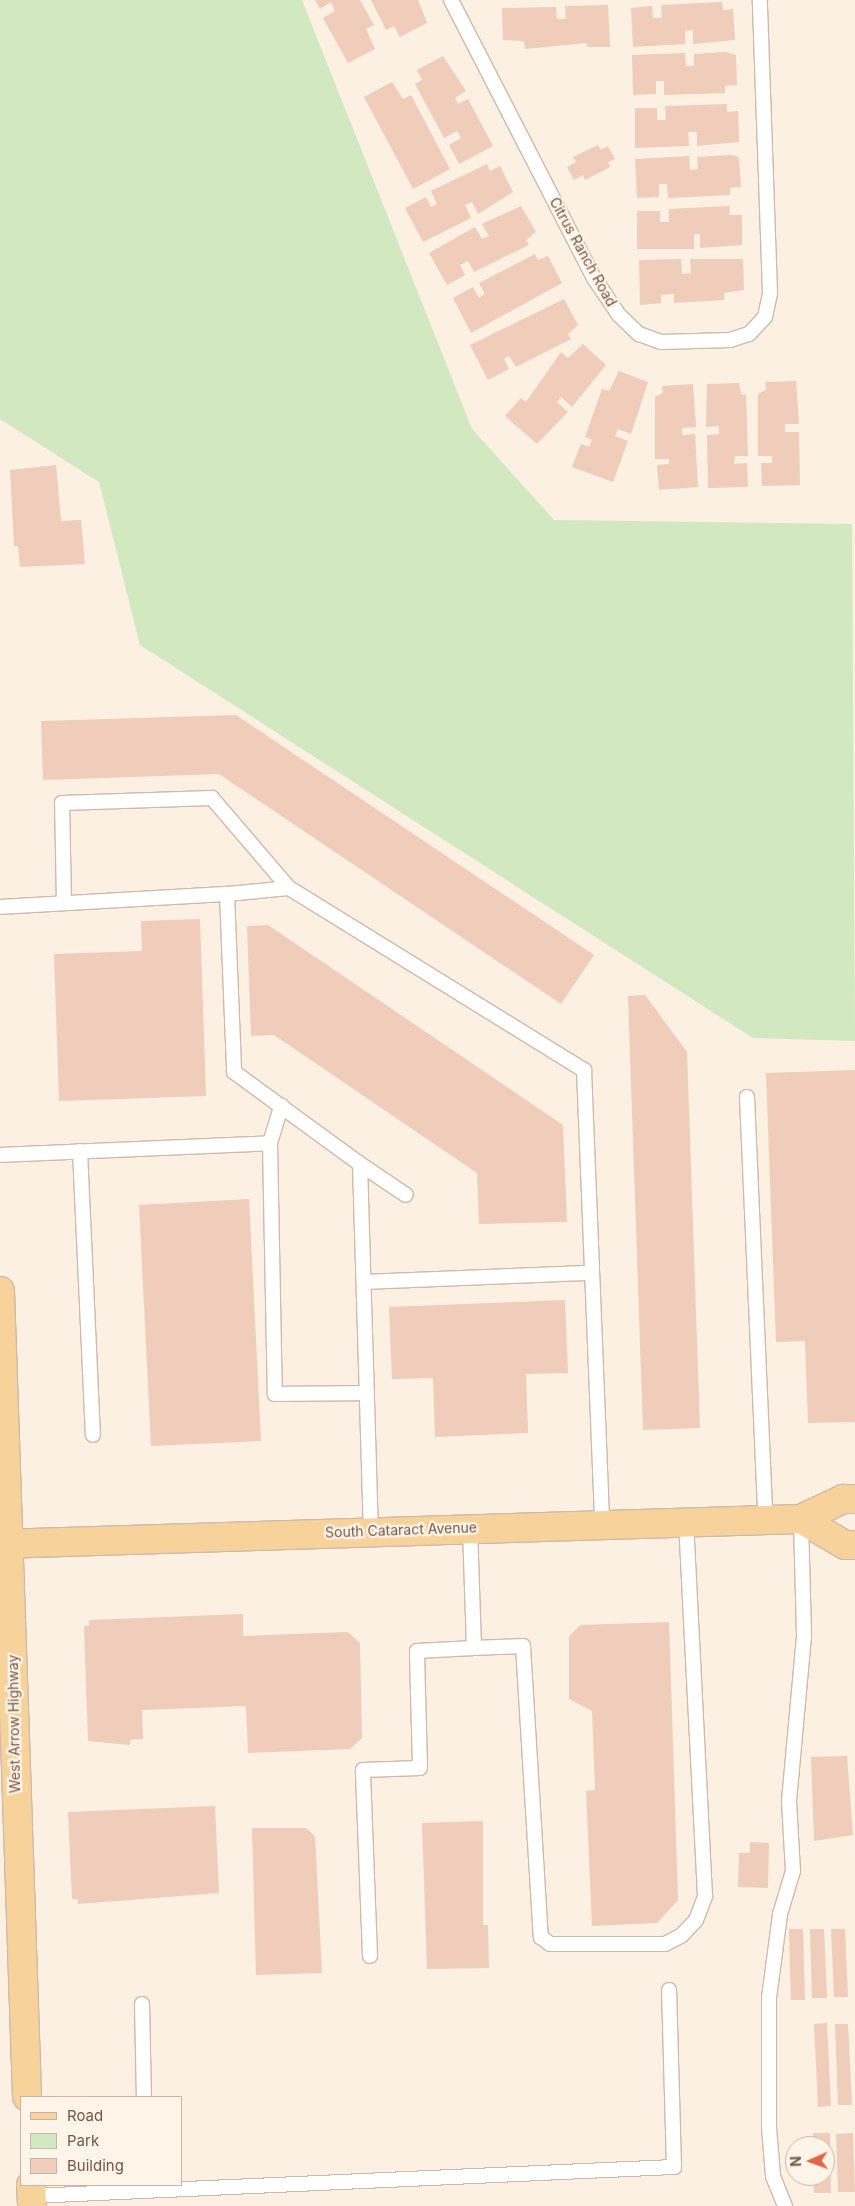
<!DOCTYPE html>
<style>
body{margin:0}
#map{position:relative;width:855px;height:2206px;overflow:hidden;background:#fbf0e1;font-family:Inter,sans-serif}
div>[style]{position:absolute}
[style*='--x']{left:calc(var(--x)*1px);top:calc(var(--y)*1px);width:calc(var(--w)*1px);rotate:calc(var(--a)*1deg)}
.green>*{inset:0;background:#d2e8c1}
.building>*{inset:0;background:#f0cdba}
.roads{filter:drop-shadow(1px 0 #cebaac) drop-shadow(-1px 0 #cebaac) drop-shadow(0 1px #cebaac) drop-shadow(0 -1px #cebaac)}
.service>*{height:14px;margin:-7px;padding:0 7px;transform-origin:7px;border-radius:7px;background:#fff}
.primary>*{height:28px;margin:-14px;padding:0 14px;transform-origin:14px;border-radius:14px;background:#f8d29b}
span{translate:-50% -50%;white-space:nowrap;text-align:center;line-height:1.15;-webkit-text-stroke:4.5px #fef4e7;paint-order:stroke}
.street-label{font-size:14px;color:#725649}
.legend{position:absolute;left:20px;top:2096px;width:162px;height:90px;box-sizing:border-box;background:#fef4e7;border:1px solid #c6b5a8;margin:0;padding:6px 9px;list-style:none;font-size:15px;color:#725649}
.legend li{display:flex;align-items:center;gap:10px;height:25px}
.legend b{width:25px;border:1px solid #c6b5a8}
.north{position:absolute;left:785px;top:2136px;width:50px;height:50px;box-sizing:border-box;background:#fef4e7;border:1px solid #c6b5a8;border-radius:50%;rotate:268deg;font-size:14px;font-weight:700;line-height:20px;text-align:center;color:#725649}
.north::after{content:'';display:block;margin:auto;width:18px;height:22px;background:#e2654a;clip-path:polygon(50% 0,100% 100%,50% 72%,0 100%)}
</style>
<div id="map">
<div class="green">
<div style="clip-path:polygon(0 0,302px 0,472px 429px,554px 520px,852px 524px,855px 1041px,753px 1038px,140px 645px,99px 482px,0 419px)"></div>
</div>
<div class="building">
<div style="clip-path:polygon(315px 0,360px 0,374px 25px,366px 29px,375px 49px,348px 63px,323px 18px,335px 11px,331px 2px,320px 9px)"></div>
<div style="clip-path:polygon(371px 0,418px 0,427px 23px,400px 37px,394px 26px,386px 30px)"></div>
<div style="clip-path:polygon(722px 2px,723px 10px,733px 9px,735px 40px,693px 44px,693px 30px,685px 31px,685px 44px,633px 47px,631px 8px,652px 6px,653px 18px,662px 18px,661px 5px)"></div>
<div style="clip-path:polygon(608px 5px,610px 47px,587px 47px,587px 43px,525px 49px,524px 41px,503px 40px,502px 8px,556px 7px,557px 19px,566px 19px,565px 6px)"></div>
<div style="clip-path:polygon(726px 52px,736px 55px,737px 85px,725px 86px,725px 93px,664px 95px,664px 81px,656px 81px,656px 94px,633px 95px,632px 55px,685px 53px,686px 66px,694px 66px,694px 54px)"></div>
<div style="clip-path:polygon(443px 56px,466px 91px,455px 98px,458px 104px,468px 99px,493px 146px,459px 164px,449px 145px,461px 138px,457px 131px,444px 138px,415px 84px,422px 80px,417px 70px)"></div>
<div style="clip-path:polygon(392px 82px,403px 99px,411px 95px,450px 169px,413px 189px,364px 97px)"></div>
<div style="clip-path:polygon(727px 104px,727px 112px,738px 111px,739px 142px,697px 146px,697px 132px,688px 132px,689px 146px,635px 148px,635px 108px,657px 108px,657px 120px,666px 120px,665px 106px)"></div>
<div style="clip-path:polygon(598px 145px,601px 150px,608px 146px,615px 159px,608px 162px,610px 167px,585px 180px,583px 175px,574px 180px,567px 167px,576px 162px,573px 157px)"></div>
<div style="clip-path:polygon(730px 155px,739px 157px,741px 187px,730px 188px,730px 195px,668px 198px,667px 184px,659px 184px,659px 197px,637px 198px,635px 159px,689px 156px,690px 170px,698px 169px,697px 157px)"></div>
<div style="clip-path:polygon(487px 164px,490px 171px,500px 166px,513px 192px,478px 214px,472px 202px,465px 205px,471px 218px,423px 242px,405px 208px,426px 197px,431px 207px,437px 204px,431px 191px)"></div>
<div style="clip-path:polygon(521px 206px,536px 232px,526px 240px,529px 245px,474px 272px,468px 261px,460px 265px,465px 275px,447px 285px,429px 253px,475px 227px,482px 239px,489px 236px,482px 224px)"></div>
<div style="clip-path:polygon(730px 206px,729px 215px,742px 215px,742px 245px,700px 248px,700px 234px,694px 234px,694px 249px,637px 249px,637px 211px,660px 211px,660px 222px,669px 222px,669px 209px)"></div>
<div style="clip-path:polygon(535px 254px,538px 260px,548px 256px,562px 283px,471px 333px,453px 298px,473px 287px,479px 298px,485px 294px,479px 283px)"></div>
<div style="clip-path:polygon(681px 259px,682px 274px,691px 273px,690px 259px,743px 259px,744px 290px,724px 293px,724px 300px,674px 303px,674px 294px,661px 295px,661px 303px,640px 305px,639px 260px)"></div>
<div style="clip-path:polygon(564px 299px,578px 325px,568px 334px,571px 339px,516px 367px,509px 356px,504px 359px,509px 369px,488px 380px,470px 345px)"></div>
<div style="clip-path:polygon(583px 344px,606px 365px,572px 407px,561px 397px,557px 402px,568px 412px,537px 444px,505px 416px,521px 398px,526px 402px,561px 352px,568px 358px)"></div>
<div style="clip-path:polygon(619px 371px,648px 382px,631px 434px,618px 429px,615px 436px,628px 441px,613px 482px,572px 467px,581px 444px,589px 447px,592px 440px,585px 437px,602px 389px,609px 391px)"></div>
<div style="clip-path:polygon(796px 381px,799px 424px,785px 424px,785px 432px,799px 432px,800px 485px,762px 486px,761px 463px,772px 463px,772px 456px,758px 456px,758px 394px,766px 390px,765px 382px)"></div>
<div style="clip-path:polygon(739px 383px,741px 394px,746px 395px,748px 456px,735px 456px,734px 464px,747px 463px,748px 487px,708px 488px,707px 435px,719px 434px,719px 426px,706px 427px,707px 384px)"></div>
<div style="clip-path:polygon(693px 384px,696px 427px,682px 428px,682px 435px,695px 434px,698px 487px,659px 490px,657px 465px,669px 464px,669px 459px,655px 459px,655px 397px,663px 393px,662px 386px)"></div>
<div style="clip-path:polygon(56px 465px,61px 521px,81px 520px,85px 564px,20px 567px,18px 546px,14px 546px,10px 470px)"></div>
<div style="clip-path:polygon(236px 715px,594px 955px,561px 1004px,219px 774px,43px 780px,41px 721px)"></div>
<div style="clip-path:polygon(200px 919px,206px 1096px,59px 1101px,54px 954px,142px 951px,141px 921px)"></div>
<div style="clip-path:polygon(268px 925px,563px 1125px,567px 1222px,479px 1224px,477px 1173px,274px 1035px,251px 1036px,247px 926px)"></div>
<div style="clip-path:polygon(645px 995px,687px 1052px,700px 1428px,643px 1430px,628px 996px)"></div>
<div style="clip-path:polygon(855px 1070px,855px 1422px,808px 1423px,805px 1341px,776px 1342px,766px 1073px)"></div>
<div style="clip-path:polygon(249px 1199px,261px 1441px,151px 1446px,139px 1205px)"></div>
<div style="clip-path:polygon(565px 1300px,568px 1373px,526px 1374px,528px 1433px,435px 1437px,433px 1378px,392px 1379px,389px 1307px)"></div>
<div style="clip-path:polygon(243px 1614px,243px 1636px,348px 1632px,360px 1643px,362px 1738px,350px 1749px,248px 1753px,246px 1706px,142px 1710px,143px 1739px,130px 1740px,130px 1745px,88px 1741px,84px 1626px,89px 1626px,89px 1620px)"></div>
<div style="clip-path:polygon(669px 1622px,678px 1900px,657px 1923px,592px 1926px,586px 1791px,595px 1790px,592px 1711px,569px 1699px,569px 1637px,580px 1625px)"></div>
<div style="clip-path:polygon(847px 1756px,853px 1835px,814px 1841px,811px 1757px)"></div>
<div style="clip-path:polygon(215px 1806px,219px 1893px,78px 1904px,78px 1899px,72px 1899px,68px 1812px)"></div>
<div style="clip-path:polygon(483px 1821px,483px 1925px,488px 1925px,489px 1968px,427px 1969px,422px 1823px)"></div>
<div style="clip-path:polygon(252px 1828px,306px 1828px,315px 1836px,322px 1973px,256px 1975px)"></div>
<div style="clip-path:polygon(750px 1842px,769px 1843px,768px 1888px,738px 1887px,739px 1853px,750px 1853px)"></div>
<div style="clip-path:polygon(789px 1929px,803px 1929px,805px 2000px,791px 2000px)"></div>
<div style="clip-path:polygon(810px 1929px,824px 1929px,827px 1998px,812px 1998px)"></div>
<div style="clip-path:polygon(831px 1929px,845px 1929px,848px 1997px,834px 1997px)"></div>
<div style="clip-path:polygon(827px 2023px,831px 2106px,818px 2107px,814px 2024px)"></div>
<div style="clip-path:polygon(835px 2024px,848px 2024px,852px 2105px,838px 2105px)"></div>
<div style="clip-path:polygon(813px 2133px,830px 2133px,831px 2193px,814px 2193px,814px 2176px,825px 2176px,825px 2146px,813px 2146px)"></div>
<div style="clip-path:polygon(853px 2133px,855px 2192px,838px 2192px,836px 2134px)"></div>
</div>
<div class="roads">
<div class="service">
<div style="--x:451;--y:0;--w:313;--a:62.8"></div>
<div style="--x:594;--y:278;--w:45;--a:56"></div>
<div style="--x:619;--y:315;--w:28;--a:44"></div>
<div style="--x:639;--y:334;--w:23;--a:20"></div>
<div style="--x:661;--y:342;--w:69;--a:-1.7"></div>
<div style="--x:730;--y:340;--w:20;--a:-18"></div>
<div style="--x:749;--y:334;--w:23;--a:-47"></div>
<div style="--x:765;--y:317;--w:25;--a:-78"></div>
<div style="--x:770;--y:293;--w:293;--a:-92"></div>
<div style="--x:227;--y:894;--w:62;--a:-5.5"></div>
<div style="--x:289;--y:888;--w:347;--a:31.7"></div>
<div style="--x:584;--y:1070;--w:453;--a:87.7"></div>
<div style="--x:64;--y:903;--w:100;--a:-91.1"></div>
<div style="--x:62;--y:803;--w:150;--a:-1.9"></div>
<div style="--x:212;--y:798;--w:118;--a:49.5"></div>
<div style="--x:0;--y:907;--w:227;--a:-3.3"></div>
<div style="--x:227;--y:894;--w:178;--a:87.7"></div>
<div style="--x:234;--y:1072;--w:156;--a:36.1"></div>
<div style="--x:360;--y:1164;--w:367;--a:88.3"></div>
<div style="--x:747;--y:1097;--w:420;--a:87.5"></div>
<div style="--x:270;--y:1143;--w:251;--a:88.9"></div>
<div style="--x:275;--y:1394;--w:92;--a:-0.6"></div>
<div style="--x:80;--y:1151;--w:284;--a:87.4"></div>
<div style="--x:0;--y:1155;--w:270;--a:-2.5"></div>
<div style="--x:270;--y:1143;--w:39;--a:-73"></div>
<div style="--x:360;--y:1164;--w:55;--a:34"></div>
<div style="--x:364;--y:1282;--w:227;--a:-2.3"></div>
<div style="--x:474;--y:1648;--w:49;--a:-2.3"></div>
<div style="--x:523;--y:1646;--w:292;--a:86.5"></div>
<div style="--x:541;--y:1937;--w:11;--a:38"></div>
<div style="--x:550;--y:1944;--w:115;--a:0"></div>
<div style="--x:665;--y:1944;--w:18;--a:-27"></div>
<div style="--x:681;--y:1936;--w:22;--a:-47"></div>
<div style="--x:696;--y:1920;--w:26;--a:-69"></div>
<div style="--x:705;--y:1896;--w:376;--a:-92.9"></div>
<div style="--x:370;--y:1956;--w:186;--a:-92.2"></div>
<div style="--x:363;--y:1770;--w:57;--a:-2"></div>
<div style="--x:420;--y:1768;--w:117;--a:-91.5"></div>
<div style="--x:417;--y:1651;--w:57;--a:-3"></div>
<div style="--x:474;--y:1648;--w:121;--a:-91.9"></div>
<div style="--x:142;--y:2004;--w:93;--a:88.8"></div>
<div style="--x:32;--y:2196;--w:643;--a:-2.59"></div>
<div style="--x:674;--y:2167;--w:177;--a:-91.6"></div>
<div style="--x:785;--y:2206;--w:32;--a:-112"></div>
<div style="--x:773;--y:2176;--w:49;--a:-94.7"></div>
<div style="--x:769;--y:2127;--w:129;--a:-90"></div>
<div style="--x:769;--y:1998;--w:85;--a:-82.5"></div>
<div style="--x:780;--y:1914;--w:45;--a:-73.2"></div>
<div style="--x:793;--y:1871;--w:70;--a:-93.3"></div>
<div style="--x:789;--y:1801;--w:167;--a:-84.8"></div>
<div style="--x:804;--y:1635;--w:116;--a:-91.5"></div>
</div>
<div class="primary">
<div style="--x:0;--y:1291;--w:806;--a:88.08"></div>
<div style="--x:801;--y:1519;--w:51;--a:30.6"></div>
<div style="--x:845;--y:1545;--w:10;--a:0"></div>
<div style="--x:0;--y:1544;--w:801;--a:-1.79"></div>
<div style="--x:801;--y:1519;--w:47;--a:-25.5"></div>
<div style="--x:843;--y:1499;--w:12;--a:0"></div>
<div style="--x:31;--y:2185;--w:21;--a:87"></div>
</div>
</div>
<div class="street-label">
<span style="left:583px;top:252px;rotate:61deg">Citrus Ranch Road</span>
<span style="left:401px;top:1530px;rotate:-2deg">South Cataract Avenue</span>
<span style="left:14px;top:1724px;rotate:-91deg">West Arrow Highway</span>
</div>
<ul class="legend">
<li><b style="height:6px;background:#f8d29b"></b>Road</li>
<li><b style="height:14px;background:#d2e8c1"></b>Park</li>
<li><b style="height:14px;background:#f0cdba"></b>Building</li>
</ul>
<div class="north">N</div>
</div>
